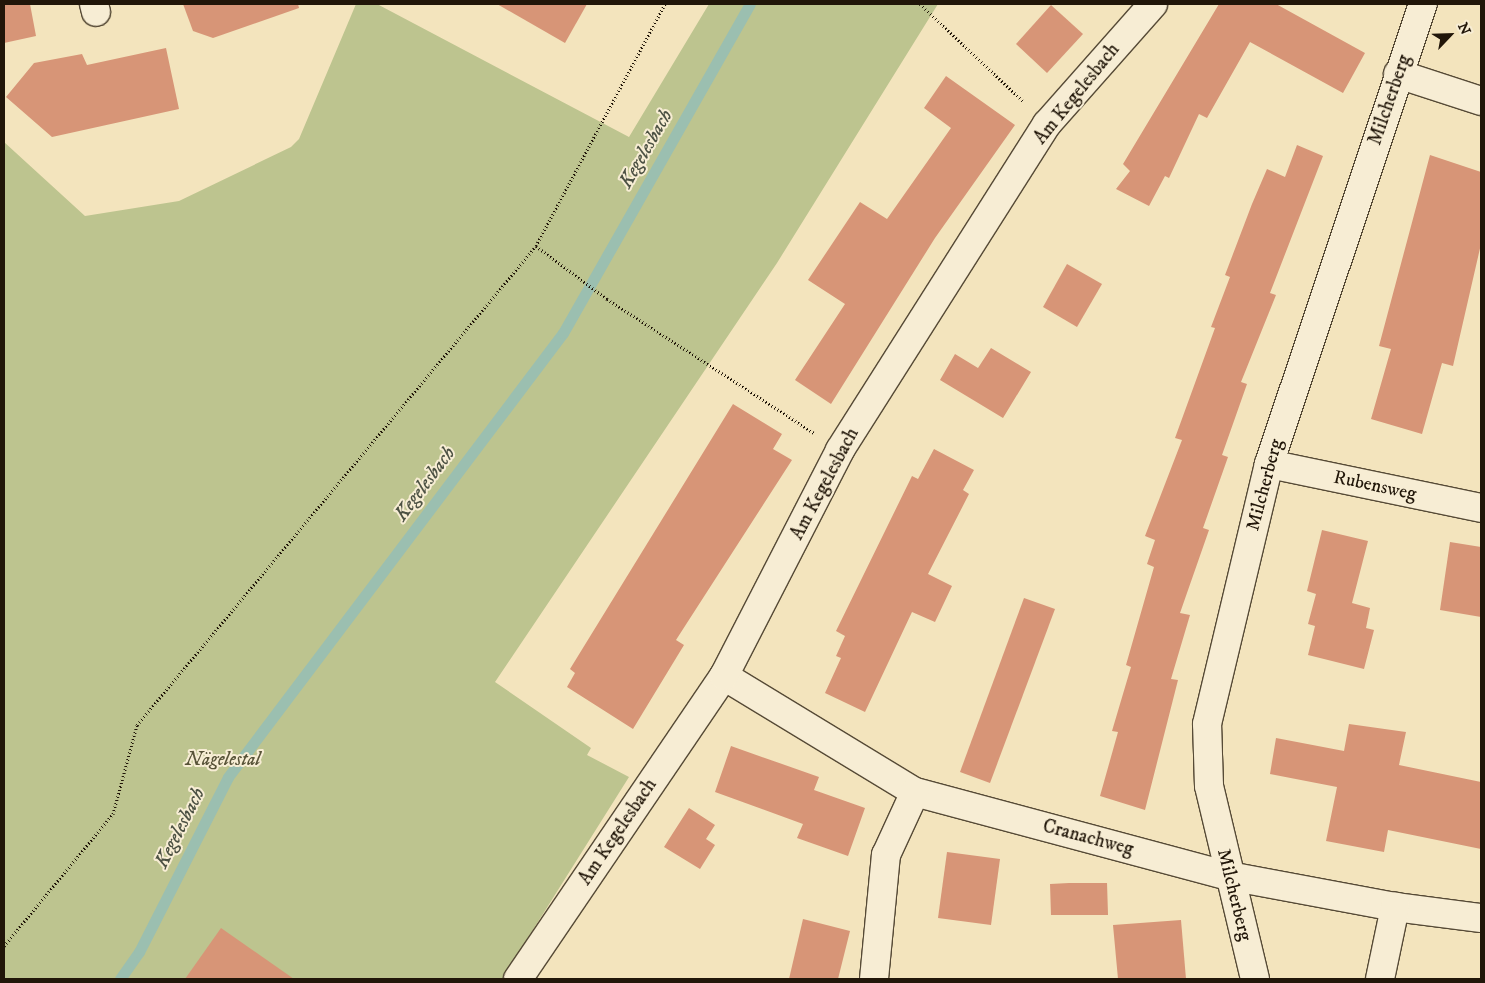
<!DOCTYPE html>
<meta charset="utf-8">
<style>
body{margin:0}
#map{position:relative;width:1485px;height:983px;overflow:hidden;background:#f3e4bd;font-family:"IM FELL DW Pica",serif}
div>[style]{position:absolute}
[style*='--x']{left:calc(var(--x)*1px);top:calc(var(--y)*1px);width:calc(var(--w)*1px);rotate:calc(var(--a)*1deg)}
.green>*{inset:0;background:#bdc48f}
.stream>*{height:11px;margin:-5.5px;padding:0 5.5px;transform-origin:5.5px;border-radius:5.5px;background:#9bbfb0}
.building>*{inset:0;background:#d79577}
.path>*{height:3px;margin-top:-1.5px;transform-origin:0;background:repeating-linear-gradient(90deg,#211609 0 1px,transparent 0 3.5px)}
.roads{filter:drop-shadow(1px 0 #564a36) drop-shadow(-1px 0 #564a36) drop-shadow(0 1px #564a36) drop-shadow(0 -1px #564a36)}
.minor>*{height:28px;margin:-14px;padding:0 14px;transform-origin:14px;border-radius:14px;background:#f7edd4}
span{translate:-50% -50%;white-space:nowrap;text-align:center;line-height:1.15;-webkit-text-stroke:4px #f7edd4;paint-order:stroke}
.street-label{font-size:19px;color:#211609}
.park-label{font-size:19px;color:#585338;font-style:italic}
.water-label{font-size:20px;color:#4c5143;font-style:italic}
.frame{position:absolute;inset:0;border:5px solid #211609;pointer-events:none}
.north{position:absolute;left:1425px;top:10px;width:50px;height:50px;-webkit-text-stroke:4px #f7edd4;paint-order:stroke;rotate:66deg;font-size:14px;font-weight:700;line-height:20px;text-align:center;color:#211609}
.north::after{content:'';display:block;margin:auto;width:18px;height:22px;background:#211609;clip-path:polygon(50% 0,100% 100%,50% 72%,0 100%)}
</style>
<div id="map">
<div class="green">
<div style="clip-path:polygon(356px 4px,377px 4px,629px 137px,709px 4px,938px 4px,777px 263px,495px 682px,591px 748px,587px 755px,629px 777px,502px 979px,4px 979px,4px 142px,85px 216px,179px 201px,291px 147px,299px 139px)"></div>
</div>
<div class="stream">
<div style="--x:120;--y:979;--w:33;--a:-55"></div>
<div style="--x:139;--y:952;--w:196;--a:-63"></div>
<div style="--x:228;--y:777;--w:556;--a:-52.97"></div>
<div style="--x:563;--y:333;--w:378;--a:-60.4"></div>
</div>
<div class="building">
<div style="clip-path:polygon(4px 4px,30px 4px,36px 36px,4px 43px)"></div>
<div style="clip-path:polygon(183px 4px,298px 4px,299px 8px,213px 38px,193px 31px)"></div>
<div style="clip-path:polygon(497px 4px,587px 4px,565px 43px)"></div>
<div style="clip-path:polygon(1219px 4px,1276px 4px,1365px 53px,1343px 93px,1250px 42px,1207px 118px,1199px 114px,1169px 178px,1165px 176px,1149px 206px,1116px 189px,1130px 171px,1123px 164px)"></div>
<div style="clip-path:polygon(1051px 5px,1083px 34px,1047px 73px,1016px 44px)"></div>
<div style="clip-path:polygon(166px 48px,179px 109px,52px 137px,6px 97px,34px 63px,82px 54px,87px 65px)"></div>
<div style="clip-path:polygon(946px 76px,1015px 125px,935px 238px,831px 404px,795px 380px,845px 304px,808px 280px,860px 202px,887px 219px,951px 128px,924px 108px)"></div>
<div style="clip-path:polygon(1297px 145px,1323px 156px,1270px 293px,1276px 295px,1241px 382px,1247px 384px,1222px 455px,1228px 457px,1203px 528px,1209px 530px,1180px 613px,1190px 615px,1171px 679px,1178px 680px,1145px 810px,1100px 796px,1118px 732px,1112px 731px,1131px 667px,1126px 665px,1154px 567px,1147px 564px,1155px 540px,1145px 536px,1182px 440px,1175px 438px,1215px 328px,1211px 327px,1230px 277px,1225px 275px,1252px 204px,1267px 169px,1285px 177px)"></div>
<div style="clip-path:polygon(1430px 155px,1481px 172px,1481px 244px,1453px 366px,1442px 363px,1422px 434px,1371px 419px,1391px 349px,1379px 346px)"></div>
<div style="clip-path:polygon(1067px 264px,1102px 284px,1077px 327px,1043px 307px)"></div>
<div style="clip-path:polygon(991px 348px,1031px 372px,1003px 418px,940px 380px,955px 354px,978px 368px)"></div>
<div style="clip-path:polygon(733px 404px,782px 434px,773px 449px,792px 460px,676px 640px,684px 645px,633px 729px,567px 687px,575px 673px,570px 669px)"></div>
<div style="clip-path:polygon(934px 449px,974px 470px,963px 490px,969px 494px,928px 574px,952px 586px,935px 622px,912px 612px,865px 712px,825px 693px,841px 658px,836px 656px,845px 636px,836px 631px,912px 476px,918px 479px)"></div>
<div style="clip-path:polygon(1322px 530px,1368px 541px,1352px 603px,1370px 608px,1366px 628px,1374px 630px,1364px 669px,1308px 655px,1315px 626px,1308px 624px,1316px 594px,1307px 591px)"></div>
<div style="clip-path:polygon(1450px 542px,1481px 547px,1481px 617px,1440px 610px)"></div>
<div style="clip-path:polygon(1024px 598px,1055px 609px,990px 783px,960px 772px)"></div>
<div style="clip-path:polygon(1349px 724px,1406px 732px,1399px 765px,1481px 782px,1481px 849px,1388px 830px,1384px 852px,1326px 841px,1337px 787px,1270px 774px,1276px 738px,1344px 751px)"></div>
<div style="clip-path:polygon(731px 746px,819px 777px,814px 790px,865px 808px,848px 856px,797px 838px,803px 824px,715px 792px)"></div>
<div style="clip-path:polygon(689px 808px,715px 825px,706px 839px,715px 845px,700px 869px,664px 847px)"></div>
<div style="clip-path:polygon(947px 852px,1000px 859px,991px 925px,938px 918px)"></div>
<div style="clip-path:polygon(1069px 883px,1107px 883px,1108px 915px,1051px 915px,1050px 884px)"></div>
<div style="clip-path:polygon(803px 919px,850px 931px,838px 979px,789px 979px)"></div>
<div style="clip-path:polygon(1181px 920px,1186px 979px,1118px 979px,1113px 925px)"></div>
<div style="clip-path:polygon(221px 928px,294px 979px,185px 979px)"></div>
</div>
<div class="path">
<div style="--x:665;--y:4;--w:274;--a:118.1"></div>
<div style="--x:536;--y:246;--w:89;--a:36.7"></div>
<div style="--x:607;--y:299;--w:247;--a:32.9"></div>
<div style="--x:920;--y:4;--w:141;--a:43.3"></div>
<div style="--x:4;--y:946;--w:171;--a:-50.5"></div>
<div style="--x:113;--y:814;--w:92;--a:-74.9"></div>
<div style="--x:137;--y:725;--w:623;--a:-50.21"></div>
</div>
<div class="roads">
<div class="minor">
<div style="--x:94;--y:4;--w:8;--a:76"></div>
<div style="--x:1398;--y:74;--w:87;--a:18"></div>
<div style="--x:1269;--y:464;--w:217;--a:11.7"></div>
<div style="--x:724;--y:676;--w:223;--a:31.3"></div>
<div style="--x:915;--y:792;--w:325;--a:15"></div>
<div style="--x:1229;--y:876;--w:169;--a:10.6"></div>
<div style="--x:1395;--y:907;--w:87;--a:7.3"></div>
<div style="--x:518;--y:979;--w:366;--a:-55.8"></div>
<div style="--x:724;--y:676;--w:254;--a:-62.8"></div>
<div style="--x:840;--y:450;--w:386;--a:-57.6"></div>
<div style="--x:1047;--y:124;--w:160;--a:-48.5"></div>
<div style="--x:874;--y:979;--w:125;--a:-84.5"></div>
<div style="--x:886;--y:855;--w:69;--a:-65.3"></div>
<div style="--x:1255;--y:979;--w:198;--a:-103.4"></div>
<div style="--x:1209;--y:786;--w:62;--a:-91.8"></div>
<div style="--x:1207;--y:724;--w:267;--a:-76.6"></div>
<div style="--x:1269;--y:464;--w:485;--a:-71.5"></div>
<div style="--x:1380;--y:979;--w:74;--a:-78.2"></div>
</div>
</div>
<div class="street-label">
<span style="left:1077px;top:94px;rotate:-51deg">Am Kegelesbach</span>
<span style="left:1390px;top:100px;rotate:-71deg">Milcherberg</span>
<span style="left:825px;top:484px;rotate:-62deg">Am Kegelesbach</span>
<span style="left:1265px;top:485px;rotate:-75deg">Milcherberg</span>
<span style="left:1375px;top:486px;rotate:12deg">Rubensweg</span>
<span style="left:618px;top:832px;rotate:-56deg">Am Kegelesbach</span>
<span style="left:1088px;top:838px;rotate:15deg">Cranachweg</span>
<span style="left:1234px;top:895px;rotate:76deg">Milcherberg</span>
</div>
<div class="park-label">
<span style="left:223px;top:760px">Nägelestal</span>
</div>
<div class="water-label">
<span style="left:646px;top:149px;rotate:-60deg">Kegelesbach</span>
<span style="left:425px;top:484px;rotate:-53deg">Kegelesbach</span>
<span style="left:180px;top:828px;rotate:-63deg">Kegelesbach</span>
</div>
<div class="frame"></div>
<div class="north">N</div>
</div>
